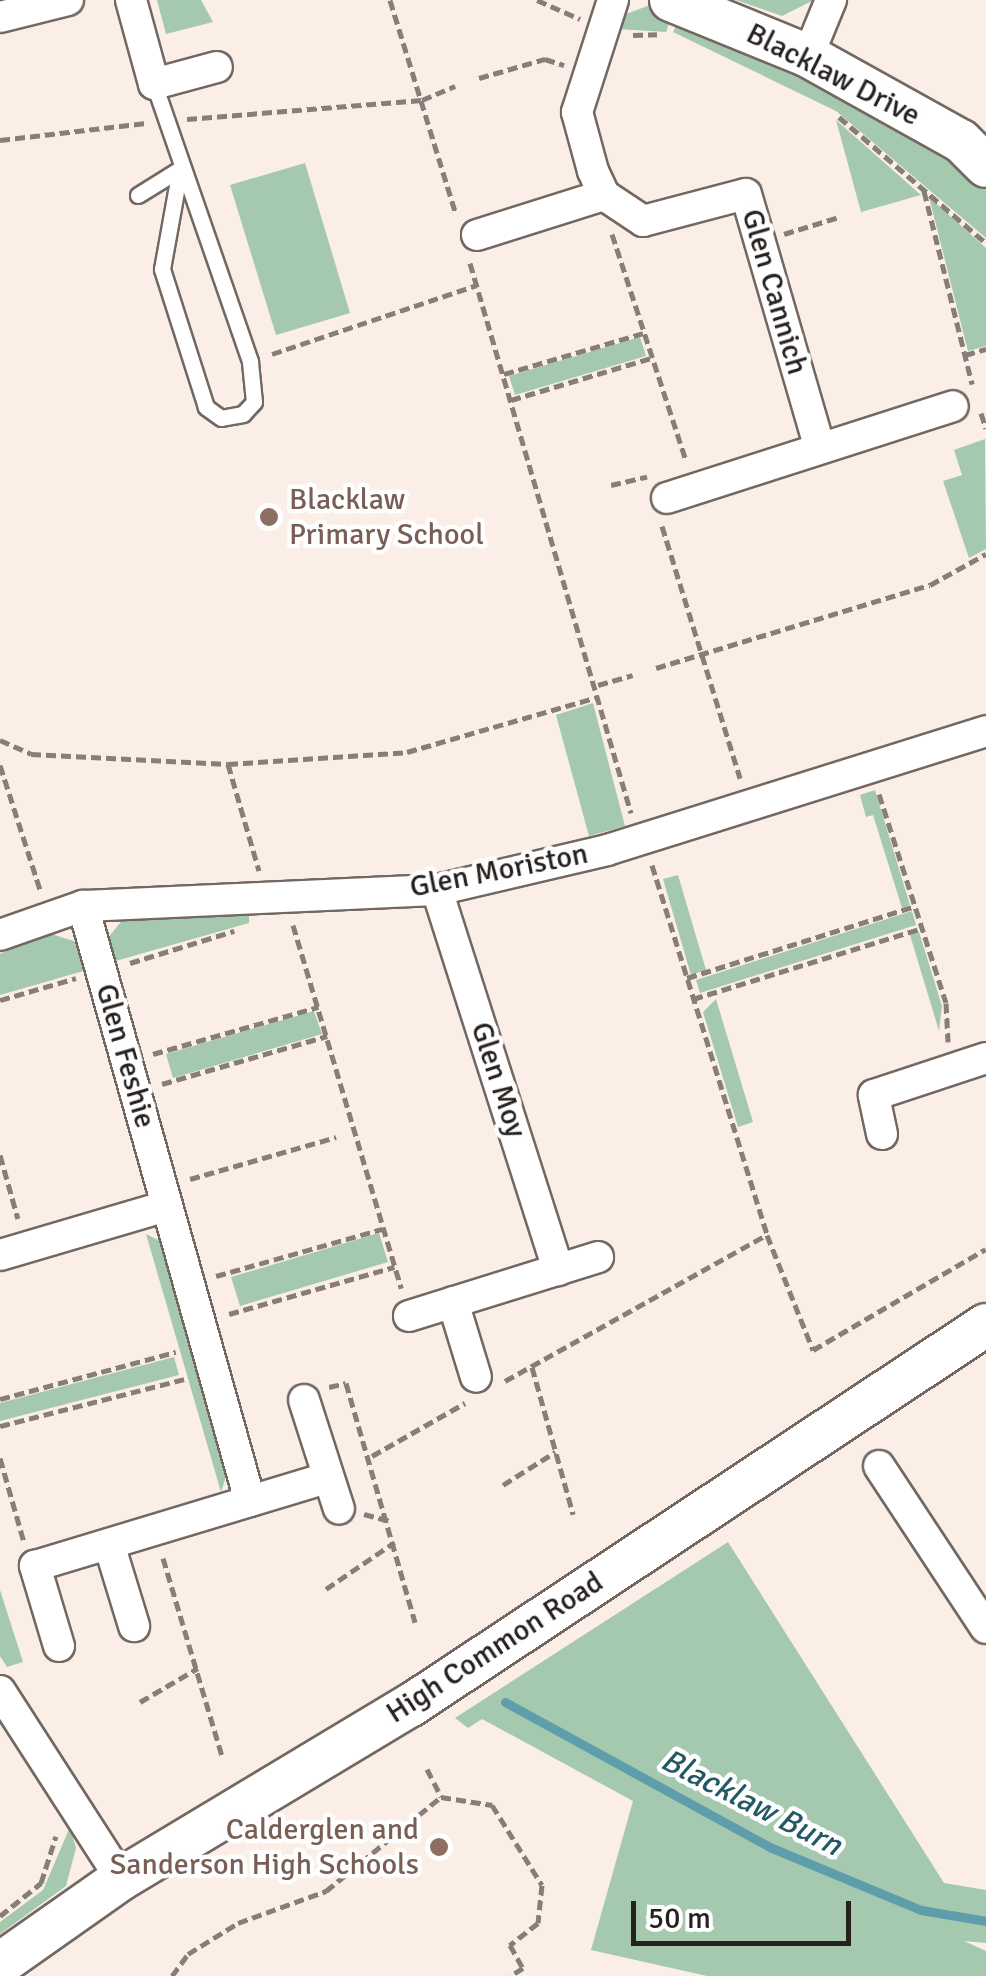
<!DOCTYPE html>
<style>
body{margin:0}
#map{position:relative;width:986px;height:1976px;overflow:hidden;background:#fbeee6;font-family:Signika,sans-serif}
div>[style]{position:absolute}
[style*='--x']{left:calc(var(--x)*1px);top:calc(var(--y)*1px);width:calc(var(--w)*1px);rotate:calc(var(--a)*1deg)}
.green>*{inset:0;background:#a4c9ae}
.stream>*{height:9px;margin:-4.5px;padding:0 4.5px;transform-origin:4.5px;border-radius:4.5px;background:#5d9eaa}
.path>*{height:5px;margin-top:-2.5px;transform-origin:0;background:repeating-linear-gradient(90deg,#877e79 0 10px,transparent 0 15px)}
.roads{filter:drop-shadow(2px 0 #736861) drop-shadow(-2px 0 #736861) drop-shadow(0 2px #736861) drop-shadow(0 -2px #736861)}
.lane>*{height:15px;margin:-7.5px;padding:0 7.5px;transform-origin:7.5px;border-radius:7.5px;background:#fff}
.street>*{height:30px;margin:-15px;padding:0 15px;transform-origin:15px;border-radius:15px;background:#fff}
.secondary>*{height:42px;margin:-21px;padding:0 21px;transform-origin:21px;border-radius:21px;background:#fff}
.dots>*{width:28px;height:28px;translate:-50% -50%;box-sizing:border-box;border:5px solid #fefefe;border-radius:50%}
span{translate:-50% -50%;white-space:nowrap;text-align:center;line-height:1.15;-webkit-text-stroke:9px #fefefe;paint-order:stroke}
.street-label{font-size:30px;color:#26211e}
.education-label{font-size:30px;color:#785e54}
.left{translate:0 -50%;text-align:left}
.right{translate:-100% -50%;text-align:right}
.water-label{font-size:32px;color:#225963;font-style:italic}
.scale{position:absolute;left:631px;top:1901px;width:220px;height:45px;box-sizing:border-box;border:5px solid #26211e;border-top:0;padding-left:12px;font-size:30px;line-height:35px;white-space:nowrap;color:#26211e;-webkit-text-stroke:8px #fefefe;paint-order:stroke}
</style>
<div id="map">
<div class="green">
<div style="clip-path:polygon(157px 0,201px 0,213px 22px,166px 34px)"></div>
<div style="clip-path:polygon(736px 0,814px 0,782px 16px)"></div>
<div style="clip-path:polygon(650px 5px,672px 15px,666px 32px,617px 29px,626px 14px)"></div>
<div style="clip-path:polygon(680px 18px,800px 67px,945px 156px,986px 188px,986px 238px,836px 111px,673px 32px)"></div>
<div style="clip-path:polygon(836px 120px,921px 195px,861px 212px)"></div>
<div style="clip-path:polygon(305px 163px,350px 313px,276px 335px,230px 185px)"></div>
<div style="clip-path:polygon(929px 197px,986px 248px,986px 346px,968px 351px)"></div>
<div style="clip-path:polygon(640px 337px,646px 356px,515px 395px,509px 376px)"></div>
<div style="clip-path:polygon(985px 439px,986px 549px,969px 558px,943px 481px,962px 475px,954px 450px)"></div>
<div style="clip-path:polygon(593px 703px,625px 826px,589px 836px,556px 715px)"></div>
<div style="clip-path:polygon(875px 790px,910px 905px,902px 908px,873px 815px,866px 817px,860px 795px)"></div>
<div style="clip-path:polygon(678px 875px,706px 970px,691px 975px,663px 879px)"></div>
<div style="clip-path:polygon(912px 911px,916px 925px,700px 993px,696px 980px)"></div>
<div style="clip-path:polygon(249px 914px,249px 923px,112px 962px,107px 939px,124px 918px)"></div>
<div style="clip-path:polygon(919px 932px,942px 1006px,939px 1031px,910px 935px)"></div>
<div style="clip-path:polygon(48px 933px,77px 942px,87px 970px,0 995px,0 954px)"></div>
<div style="clip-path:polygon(716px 999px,753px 1122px,738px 1127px,703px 1012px)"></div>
<div style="clip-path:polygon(314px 1011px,322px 1034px,173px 1078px,166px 1054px)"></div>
<div style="clip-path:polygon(379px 1233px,388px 1262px,240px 1306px,231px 1277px)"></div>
<div style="clip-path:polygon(146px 1234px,162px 1242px,229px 1467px,221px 1492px)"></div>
<div style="clip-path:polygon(174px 1357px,179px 1375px,0 1421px,0 1403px)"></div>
<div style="clip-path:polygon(728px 1542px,944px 1883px,986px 1890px,986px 1943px,964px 1941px,986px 1951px,986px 1976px,707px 1976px,591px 1950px,633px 1801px,482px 1719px,468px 1728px,455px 1718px)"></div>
<div style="clip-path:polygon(0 1590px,23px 1662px,7px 1667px,0 1656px)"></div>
<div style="clip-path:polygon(70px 1827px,76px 1848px,66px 1886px,0 1934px,0 1922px,43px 1890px)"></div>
</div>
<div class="stream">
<div style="--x:505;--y:1702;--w:304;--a:28.7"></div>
<div style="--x:772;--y:1848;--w:161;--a:22.6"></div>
<div style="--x:921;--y:1910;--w:66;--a:9.6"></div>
</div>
<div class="path">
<div style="--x:390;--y:0;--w:224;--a:72.9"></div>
<div style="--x:537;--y:0;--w:47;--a:23.8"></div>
<div style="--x:633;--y:35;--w:24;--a:-2"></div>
<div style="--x:479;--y:78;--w:69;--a:-16.1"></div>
<div style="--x:545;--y:59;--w:20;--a:18"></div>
<div style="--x:839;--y:117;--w:194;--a:40.6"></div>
<div style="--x:187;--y:119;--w:236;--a:-4.6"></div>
<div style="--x:422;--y:100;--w:36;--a:-23"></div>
<div style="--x:0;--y:140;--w:147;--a:-6.6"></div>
<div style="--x:924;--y:191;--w:199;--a:76"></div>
<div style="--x:612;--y:234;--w:239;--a:71.9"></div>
<div style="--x:784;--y:234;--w:58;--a:-17.2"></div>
<div style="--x:470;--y:263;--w:573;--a:73.68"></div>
<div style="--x:272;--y:354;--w:216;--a:-18.6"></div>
<div style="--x:965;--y:355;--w:22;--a:-16"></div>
<div style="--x:504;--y:374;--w:145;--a:-16.4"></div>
<div style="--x:511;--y:400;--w:146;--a:-16.7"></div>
<div style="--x:981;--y:413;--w:16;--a:72"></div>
<div style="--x:611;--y:485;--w:37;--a:-13"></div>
<div style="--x:662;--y:526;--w:264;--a:72.8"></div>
<div style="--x:656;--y:668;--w:286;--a:-16.9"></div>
<div style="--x:930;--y:585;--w:64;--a:-29"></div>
<div style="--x:598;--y:685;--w:36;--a:-16"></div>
<div style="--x:0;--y:740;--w:34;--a:24"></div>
<div style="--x:31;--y:754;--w:197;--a:2.9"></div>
<div style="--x:228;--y:764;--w:179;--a:-3.8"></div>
<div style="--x:407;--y:752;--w:198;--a:-16.1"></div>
<div style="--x:228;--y:764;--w:111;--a:73.8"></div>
<div style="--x:0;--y:765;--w:134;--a:72.2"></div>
<div style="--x:879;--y:794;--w:219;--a:72.2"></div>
<div style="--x:946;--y:1003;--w:39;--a:87"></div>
<div style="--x:652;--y:865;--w:387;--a:72.7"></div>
<div style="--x:767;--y:1235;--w:124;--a:68.2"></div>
<div style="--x:813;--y:1350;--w:200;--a:-30.3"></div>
<div style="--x:293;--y:925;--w:379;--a:73.4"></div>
<div style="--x:130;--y:963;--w:109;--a:-17.1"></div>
<div style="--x:687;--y:978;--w:239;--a:-17.5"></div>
<div style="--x:693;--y:999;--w:240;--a:-17.2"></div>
<div style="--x:0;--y:1000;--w:79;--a:-16.1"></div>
<div style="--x:153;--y:1054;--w:172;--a:-15.9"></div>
<div style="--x:162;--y:1084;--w:172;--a:-16.2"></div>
<div style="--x:0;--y:1155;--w:66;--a:74.3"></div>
<div style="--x:190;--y:1179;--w:152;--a:-16"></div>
<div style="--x:216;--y:1276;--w:173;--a:-15.8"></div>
<div style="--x:229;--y:1314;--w:172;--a:-15.9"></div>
<div style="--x:532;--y:1367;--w:153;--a:74.4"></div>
<div style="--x:505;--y:1381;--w:299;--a:-29.2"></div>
<div style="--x:329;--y:1387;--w:17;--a:-13"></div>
<div style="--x:346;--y:1383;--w:249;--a:73.9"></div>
<div style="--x:0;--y:1399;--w:182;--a:-15"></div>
<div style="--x:0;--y:1426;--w:190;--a:-14.3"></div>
<div style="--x:372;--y:1456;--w:107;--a:-29.7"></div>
<div style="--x:0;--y:1458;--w:87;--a:74.1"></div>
<div style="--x:503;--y:1485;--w:62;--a:-32.4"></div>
<div style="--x:364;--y:1514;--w:27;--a:15"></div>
<div style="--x:163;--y:1558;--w:207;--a:73.4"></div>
<div style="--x:326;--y:1589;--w:83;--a:-34.3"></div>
<div style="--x:140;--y:1702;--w:67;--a:-30.4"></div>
<div style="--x:427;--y:1769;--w:31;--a:63"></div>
<div style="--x:0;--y:1916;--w:53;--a:-38.8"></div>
<div style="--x:41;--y:1883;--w:49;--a:-72.3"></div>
<div style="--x:172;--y:1976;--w:27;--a:-54"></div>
<div style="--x:188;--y:1954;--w:59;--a:-31.8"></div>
<div style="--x:238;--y:1923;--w:94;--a:-20"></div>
<div style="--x:326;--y:1891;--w:149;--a:-39.3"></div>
<div style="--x:441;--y:1797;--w:52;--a:8.9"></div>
<div style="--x:492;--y:1805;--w:94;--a:58"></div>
<div style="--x:542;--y:1885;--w:38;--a:96"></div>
<div style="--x:538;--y:1923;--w:36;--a:142"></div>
<div style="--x:510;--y:1945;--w:26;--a:61"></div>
<div style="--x:523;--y:1968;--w:15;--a:148"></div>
</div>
<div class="roads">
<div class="lane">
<div style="--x:154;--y:84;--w:294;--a:70.9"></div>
<div style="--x:250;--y:362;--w:40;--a:84.3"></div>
<div style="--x:254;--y:402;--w:16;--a:133"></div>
<div style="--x:243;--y:414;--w:22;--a:170"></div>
<div style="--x:221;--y:418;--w:19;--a:-144"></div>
<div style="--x:206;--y:407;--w:145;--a:-107.7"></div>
<div style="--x:162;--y:269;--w:102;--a:-79.8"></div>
<div style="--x:138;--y:195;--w:49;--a:-31.8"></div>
</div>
<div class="street">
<div style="--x:131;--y:0;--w:87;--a:74.7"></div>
<div style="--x:154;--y:84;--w:65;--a:-15.1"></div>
<div style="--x:613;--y:0;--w:118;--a:107.8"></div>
<div style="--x:577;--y:112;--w:61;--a:74.8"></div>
<div style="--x:593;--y:171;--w:26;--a:65"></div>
<div style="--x:604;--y:195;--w:47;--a:33.7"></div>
<div style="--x:643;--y:221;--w:106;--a:-14.7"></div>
<div style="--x:746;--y:194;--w:261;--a:73.8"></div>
<div style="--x:0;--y:17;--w:70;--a:-14"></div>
<div style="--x:808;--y:56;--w:61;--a:-67.7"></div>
<div style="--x:477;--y:235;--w:133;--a:-17.5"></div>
<div style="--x:667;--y:498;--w:300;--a:-17.8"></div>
<div style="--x:437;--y:890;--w:399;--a:72.3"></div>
<div style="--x:83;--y:906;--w:618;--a:74.32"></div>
<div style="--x:0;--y:935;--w:88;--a:-19.3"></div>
<div style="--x:83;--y:906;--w:354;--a:-2.6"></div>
<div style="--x:437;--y:890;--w:175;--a:-13.2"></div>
<div style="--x:607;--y:850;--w:397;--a:-17.4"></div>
<div style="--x:882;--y:1134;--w:40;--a:-102"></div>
<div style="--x:874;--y:1095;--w:118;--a:-18.3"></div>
<div style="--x:0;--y:1255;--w:174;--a:-16.4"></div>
<div style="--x:453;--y:1302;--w:78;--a:73"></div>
<div style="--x:409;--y:1316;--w:198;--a:-17.3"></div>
<div style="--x:304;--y:1400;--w:114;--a:72.2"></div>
<div style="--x:879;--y:1466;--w:194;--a:56.6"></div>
<div style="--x:109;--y:1544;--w:86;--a:73"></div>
<div style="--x:59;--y:1646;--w:84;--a:-106.7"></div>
<div style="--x:35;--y:1566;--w:305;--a:-16.8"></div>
<div style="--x:0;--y:1691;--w:224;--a:57.2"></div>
</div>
<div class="secondary">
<div style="--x:671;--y:0;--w:148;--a:22.2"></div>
<div style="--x:808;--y:56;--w:175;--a:29.1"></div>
<div style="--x:961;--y:141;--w:35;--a:45"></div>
<div style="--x:0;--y:1964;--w:148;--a:-35.1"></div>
<div style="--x:121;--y:1879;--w:338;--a:-31"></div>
<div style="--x:411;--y:1705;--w:689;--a:-33.46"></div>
</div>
</div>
<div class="dots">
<div style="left:269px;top:517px;background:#8d6e63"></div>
<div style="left:439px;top:1847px;background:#8d6e63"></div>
</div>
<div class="street-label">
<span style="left:833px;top:75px;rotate:27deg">Blacklaw Drive</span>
<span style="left:774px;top:292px;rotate:74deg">Glen Cannich</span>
<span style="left:499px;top:871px;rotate:-11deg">Glen Moriston</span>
<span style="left:125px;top:1056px;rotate:74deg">Glen Feshie</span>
<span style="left:498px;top:1080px;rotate:72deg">Glen Moy</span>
<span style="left:495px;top:1648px;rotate:-33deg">High Common Road</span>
</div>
<div class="education-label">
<span class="left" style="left:289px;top:517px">Blacklaw<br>Primary School</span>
<span class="right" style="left:419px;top:1847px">Calderglen and<br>Sanderson High Schools</span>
</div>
<div class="water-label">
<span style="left:751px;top:1803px;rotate:27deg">Blacklaw Burn</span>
</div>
<div class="scale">50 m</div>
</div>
